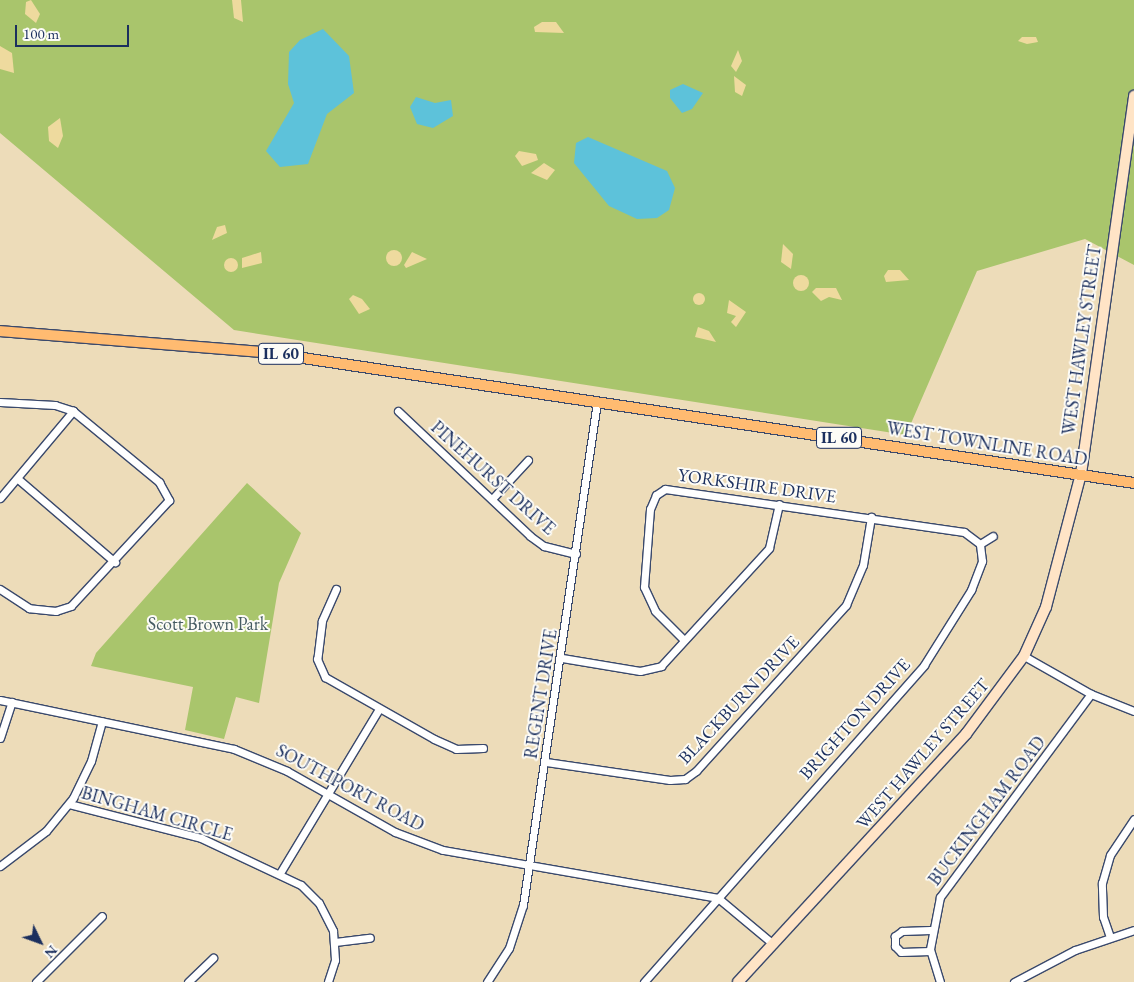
<!DOCTYPE html>
<style>
body{margin:0}
#map{position:relative;width:1134px;height:982px;overflow:hidden;background:#eddcb9;font-family:"EB Garamond",serif}
div>[style]{position:absolute}
[style*='--x']{left:calc(var(--x)*1px);top:calc(var(--y)*1px);width:calc(var(--w)*1px);rotate:calc(var(--a)*1deg)}
.green>*{inset:0;background:#a9c56c}
.sand>*{inset:0;background:#eeda9e}
.round{border-radius:50%}
.water>*{inset:0;background:#5dc2da}
.roads{filter:drop-shadow(1px 0 #3a496c) drop-shadow(-1px 0 #3a496c) drop-shadow(0 1px #3a496c) drop-shadow(0 -1px #3a496c)}
.street>*{height:7px;margin:-3.5px;padding:0 3.5px;transform-origin:3.5px;border-radius:3.5px;background:#fff}
.secondary>*{height:10px;margin:-5px;padding:0 5px;transform-origin:5px;border-radius:5px;background:#ffe4c6}
.primary>*{height:10px;margin:-5px;padding:0 5px;transform-origin:5px;border-radius:5px;background:#ffbb71}
span{translate:-50% -50%;white-space:nowrap;text-align:center;line-height:1.15;-webkit-text-stroke:4px #fdfcf7;paint-order:stroke}
.shield-label span{padding:1px 4px;background:#fdfcf7;border:1px solid;border-radius:4px;-webkit-text-stroke-width:0}
.shield-label{font-size:16px;color:#1b2f5e;font-weight:700}
.street-label{font-size:18px;color:#1b2f5e}
.park-label{font-size:18px;color:#465c62}
.north{position:absolute;left:15px;top:917px;width:50px;height:50px;-webkit-text-stroke:4px #fdfcf7;paint-order:stroke;rotate:132deg;font-size:14px;font-weight:700;line-height:20px;text-align:center;color:#1b2f5e}
.north::after{content:'';display:block;margin:auto;width:18px;height:22px;background:#1b2f5e;clip-path:polygon(50% 0,100% 100%,50% 72%,0 100%)}
.scale{position:absolute;left:15px;top:25px;width:114px;height:22px;box-sizing:border-box;border:2px solid #1b2f5e;border-top:0;padding-left:6px;font-size:15px;line-height:18px;white-space:nowrap;color:#1b2f5e;-webkit-text-stroke:4px #fdfcf7;paint-order:stroke}
</style>
<div id="map">
<div class="green">
<div style="clip-path:polygon(0 0,1134px 0,1134px 265px,1085px 239px,977px 271px,906px 435px,234px 330px,0 133px)"></div>
<div style="clip-path:polygon(247px 483px,301px 533px,279px 583px,259px 703px,236px 697px,224px 739px,185px 730px,193px 687px,91px 666px,96px 653px)"></div>
</div>
<div class="sand">
<div style="clip-path:polygon(31px 0,40px 14px,36px 23px,25px 14px,26px 2px)"></div>
<div style="clip-path:polygon(232px 0,241px 0,243px 22px,234px 18px)"></div>
<div style="clip-path:polygon(542px 22px,556px 22px,564px 33px,535px 32px,534px 27px)"></div>
<div style="clip-path:polygon(1022px 37px,1036px 37px,1038px 42px,1027px 44px,1018px 41px)"></div>
<div style="clip-path:polygon(0 46px,12px 53px,14px 73px,0 69px)"></div>
<div style="clip-path:polygon(738px 50px,742px 61px,736px 72px,731px 66px)"></div>
<div style="clip-path:polygon(734px 76px,746px 85px,742px 96px,735px 92px)"></div>
<div style="clip-path:polygon(60px 118px,63px 136px,58px 148px,49px 141px,48px 127px)"></div>
<div style="clip-path:polygon(519px 151px,536px 154px,538px 160px,522px 166px,515px 156px)"></div>
<div style="clip-path:polygon(544px 163px,555px 170px,547px 180px,531px 173px)"></div>
<div style="clip-path:polygon(225px 225px,227px 233px,212px 240px,217px 227px)"></div>
<div style="clip-path:polygon(783px 244px,793px 254px,791px 269px,781px 262px)"></div>
<div class="round" style="left:386px;top:250px;width:16px;height:16px"></div>
<div style="clip-path:polygon(261px 252px,262px 263px,242px 268px,242px 258px)"></div>
<div style="clip-path:polygon(412px 252px,427px 259px,406px 268px,404px 265px)"></div>
<div class="round" style="left:224px;top:258px;width:14px;height:14px"></div>
<div style="clip-path:polygon(888px 270px,900px 270px,909px 280px,886px 282px,884px 276px)"></div>
<div class="round" style="left:793px;top:275px;width:16px;height:16px"></div>
<div style="clip-path:polygon(816px 288px,836px 288px,842px 300px,829px 297px,821px 301px,812px 292px)"></div>
<div class="round" style="left:693px;top:293px;width:12px;height:12px"></div>
<div style="clip-path:polygon(353px 295px,362px 299px,370px 309px,359px 314px,349px 299px)"></div>
<div style="clip-path:polygon(729px 300px,746px 312px,736px 327px,731px 322px,736px 316px,727px 313px)"></div>
<div style="clip-path:polygon(698px 327px,709px 331px,716px 342px,695px 337px)"></div>
</div>
<div class="water">
<div style="clip-path:polygon(323px 29px,349px 56px,354px 93px,327px 114px,308px 164px,280px 167px,266px 151px,294px 103px,288px 84px,289px 52px,300px 40px)"></div>
<div style="clip-path:polygon(683px 84px,703px 93px,692px 109px,682px 113px,670px 98px,670px 90px)"></div>
<div style="clip-path:polygon(416px 97px,435px 103px,451px 100px,453px 116px,433px 128px,417px 124px,410px 107px)"></div>
<div style="clip-path:polygon(588px 137px,667px 171px,675px 188px,669px 210px,657px 218px,637px 219px,609px 206px,574px 163px,576px 143px)"></div>
</div>
<div class="roads">
<div class="street">
<div style="--x:0;--y:402;--w:55;--a:3.1"></div>
<div style="--x:55;--y:405;--w:19;--a:18"></div>
<div style="--x:73;--y:411;--w:112;--a:39.5"></div>
<div style="--x:159;--y:482;--w:21;--a:61"></div>
<div style="--x:169;--y:500;--w:144;--a:132.8"></div>
<div style="--x:71;--y:606;--w:16;--a:162"></div>
<div style="--x:56;--y:611;--w:27;--a:-174"></div>
<div style="--x:29;--y:608;--w:35;--a:-147"></div>
<div style="--x:398;--y:411;--w:182;--a:43.4"></div>
<div style="--x:530;--y:536;--w:17;--a:36"></div>
<div style="--x:544;--y:546;--w:33;--a:14"></div>
<div style="--x:18;--y:479;--w:128;--a:40.6"></div>
<div style="--x:0;--y:498;--w:114;--a:-50"></div>
<div style="--x:492;--y:499;--w:53;--a:-47.3"></div>
<div style="--x:980;--y:544;--w:15;--a:-32"></div>
<div style="--x:336;--y:589;--w:35;--a:114"></div>
<div style="--x:322;--y:621;--w:38;--a:97"></div>
<div style="--x:317;--y:659;--w:20;--a:66"></div>
<div style="--x:325;--y:677;--w:125;--a:29.6"></div>
<div style="--x:434;--y:739;--w:24;--a:24"></div>
<div style="--x:456;--y:749;--w:27;--a:-2"></div>
<div style="--x:1024;--y:656;--w:77;--a:29.6"></div>
<div style="--x:1091;--y:694;--w:46;--a:21.6"></div>
<div style="--x:562;--y:658;--w:79;--a:9.5"></div>
<div style="--x:640;--y:671;--w:22;--a:-13"></div>
<div style="--x:661;--y:666;--w:160;--a:-47.5"></div>
<div style="--x:769;--y:548;--w:45;--a:-77.2"></div>
<div style="--x:0;--y:700;--w:239;--a:11.8"></div>
<div style="--x:234;--y:749;--w:57;--a:22.5"></div>
<div style="--x:287;--y:771;--w:124;--a:29.5"></div>
<div style="--x:395;--y:832;--w:51;--a:20.6"></div>
<div style="--x:443;--y:850;--w:279;--a:9.9"></div>
<div style="--x:718;--y:898;--w:72;--a:39.9"></div>
<div style="--x:0;--y:738;--w:38;--a:-72"></div>
<div style="--x:546;--y:762;--w:125;--a:8.3"></div>
<div style="--x:670;--y:780;--w:15;--a:-4"></div>
<div style="--x:685;--y:779;--w:14;--a:-36"></div>
<div style="--x:696;--y:771;--w:224;--a:-47.9"></div>
<div style="--x:846;--y:605;--w:43;--a:-67"></div>
<div style="--x:863;--y:565;--w:49;--a:-80.5"></div>
<div style="--x:69;--y:804;--w:136;--a:14.4"></div>
<div style="--x:201;--y:838;--w:110;--a:25.2"></div>
<div style="--x:301;--y:885;--w:25;--a:45"></div>
<div style="--x:319;--y:903;--w:31;--a:63"></div>
<div style="--x:333;--y:931;--w:29;--a:86"></div>
<div style="--x:335;--y:960;--w:23;--a:108"></div>
<div style="--x:0;--y:866;--w:58;--a:-37.3"></div>
<div style="--x:46;--y:831;--w:43;--a:-50.7"></div>
<div style="--x:73;--y:798;--w:41;--a:-64.1"></div>
<div style="--x:91;--y:761;--w:41;--a:-74.6"></div>
<div style="--x:280;--y:873;--w:192;--a:-58.9"></div>
<div style="--x:930;--y:930;--w:28;--a:178"></div>
<div style="--x:902;--y:931;--w:9;--a:144"></div>
<div style="--x:895;--y:936;--w:10;--a:90"></div>
<div style="--x:895;--y:946;--w:8;--a:45"></div>
<div style="--x:901;--y:952;--w:29;--a:-2"></div>
<div style="--x:1110;--y:937;--w:21;--a:-109"></div>
<div style="--x:1103;--y:917;--w:34;--a:-92"></div>
<div style="--x:1102;--y:883;--w:29;--a:-74"></div>
<div style="--x:1110;--y:855;--w:43;--a:-56.3"></div>
<div style="--x:335;--y:942;--w:35;--a:-7"></div>
<div style="--x:36;--y:982;--w:93;--a:-45"></div>
<div style="--x:188;--y:982;--w:35;--a:-44"></div>
<div style="--x:487;--y:982;--w:40;--a:-57.1"></div>
<div style="--x:509;--y:948;--w:45;--a:-72"></div>
<div style="--x:523;--y:905;--w:508;--a:-81.63"></div>
<div style="--x:644;--y:982;--w:423;--a:-48.5"></div>
<div style="--x:924;--y:665;--w:89;--a:-57.9"></div>
<div style="--x:971;--y:590;--w:31;--a:-69"></div>
<div style="--x:982;--y:561;--w:17;--a:-97"></div>
<div style="--x:980;--y:544;--w:20;--a:-143"></div>
<div style="--x:964;--y:532;--w:302;--a:-171.8"></div>
<div style="--x:665;--y:489;--w:11;--a:146"></div>
<div style="--x:656;--y:495;--w:15;--a:113"></div>
<div style="--x:650;--y:509;--w:78;--a:94.4"></div>
<div style="--x:644;--y:587;--w:26;--a:65"></div>
<div style="--x:655;--y:611;--w:41;--a:45"></div>
<div style="--x:940;--y:982;--w:34;--a:-107"></div>
<div style="--x:930;--y:949;--w:53;--a:-79.1"></div>
<div style="--x:940;--y:897;--w:253;--a:-53.4"></div>
<div style="--x:1014;--y:982;--w:69;--a:-27.7"></div>
<div style="--x:1075;--y:950;--w:62;--a:-18.7"></div>
</div>
<div class="secondary">
<div style="--x:738;--y:982;--w:337;--a:-47.4"></div>
<div style="--x:966;--y:734;--w:97;--a:-53.4"></div>
<div style="--x:1024;--y:656;--w:54;--a:-65.8"></div>
<div style="--x:1046;--y:607;--w:138;--a:-75.3"></div>
<div style="--x:1081;--y:474;--w:382;--a:-82"></div>
</div>
<div class="primary">
<div style="--x:0;--y:331;--w:264;--a:4.6"></div>
<div style="--x:263;--y:352;--w:881;--a:8.55"></div>
</div>
</div>
<div class="shield-label">
<span style="left:281px;top:354px">IL 60</span>
<span style="left:839px;top:438px">IL 60</span>
</div>
<div class="street-label">
<span style="left:1082px;top:340px;rotate:-82deg">WEST HAWLEY STREET</span>
<span style="left:987px;top:444px;rotate:9deg">WEST TOWNLINE ROAD</span>
<span style="left:493px;top:478px;rotate:42deg">PINEHURST DRIVE</span>
<span style="left:757px;top:486px;rotate:8deg">YORKSHIRE DRIVE</span>
<span style="left:541px;top:694px;rotate:-81deg">REGENT DRIVE</span>
<span style="left:739px;top:700px;rotate:-47deg">BLACKBURN DRIVE</span>
<span style="left:855px;top:719px;rotate:-48deg">BRIGHTON DRIVE</span>
<span style="left:923px;top:754px;rotate:-49deg">WEST HAWLEY STREET</span>
<span style="left:350px;top:788px;rotate:28deg">SOUTHPORT ROAD</span>
<span style="left:987px;top:811px;rotate:-53deg">BUCKINGHAM ROAD</span>
<span style="left:157px;top:814px;rotate:16deg">BINGHAM CIRCLE</span>
</div>
<div class="park-label">
<span style="left:208px;top:624px">Scott Brown Park</span>
</div>
<div class="north">N</div>
<div class="scale">100 m</div>
</div>
